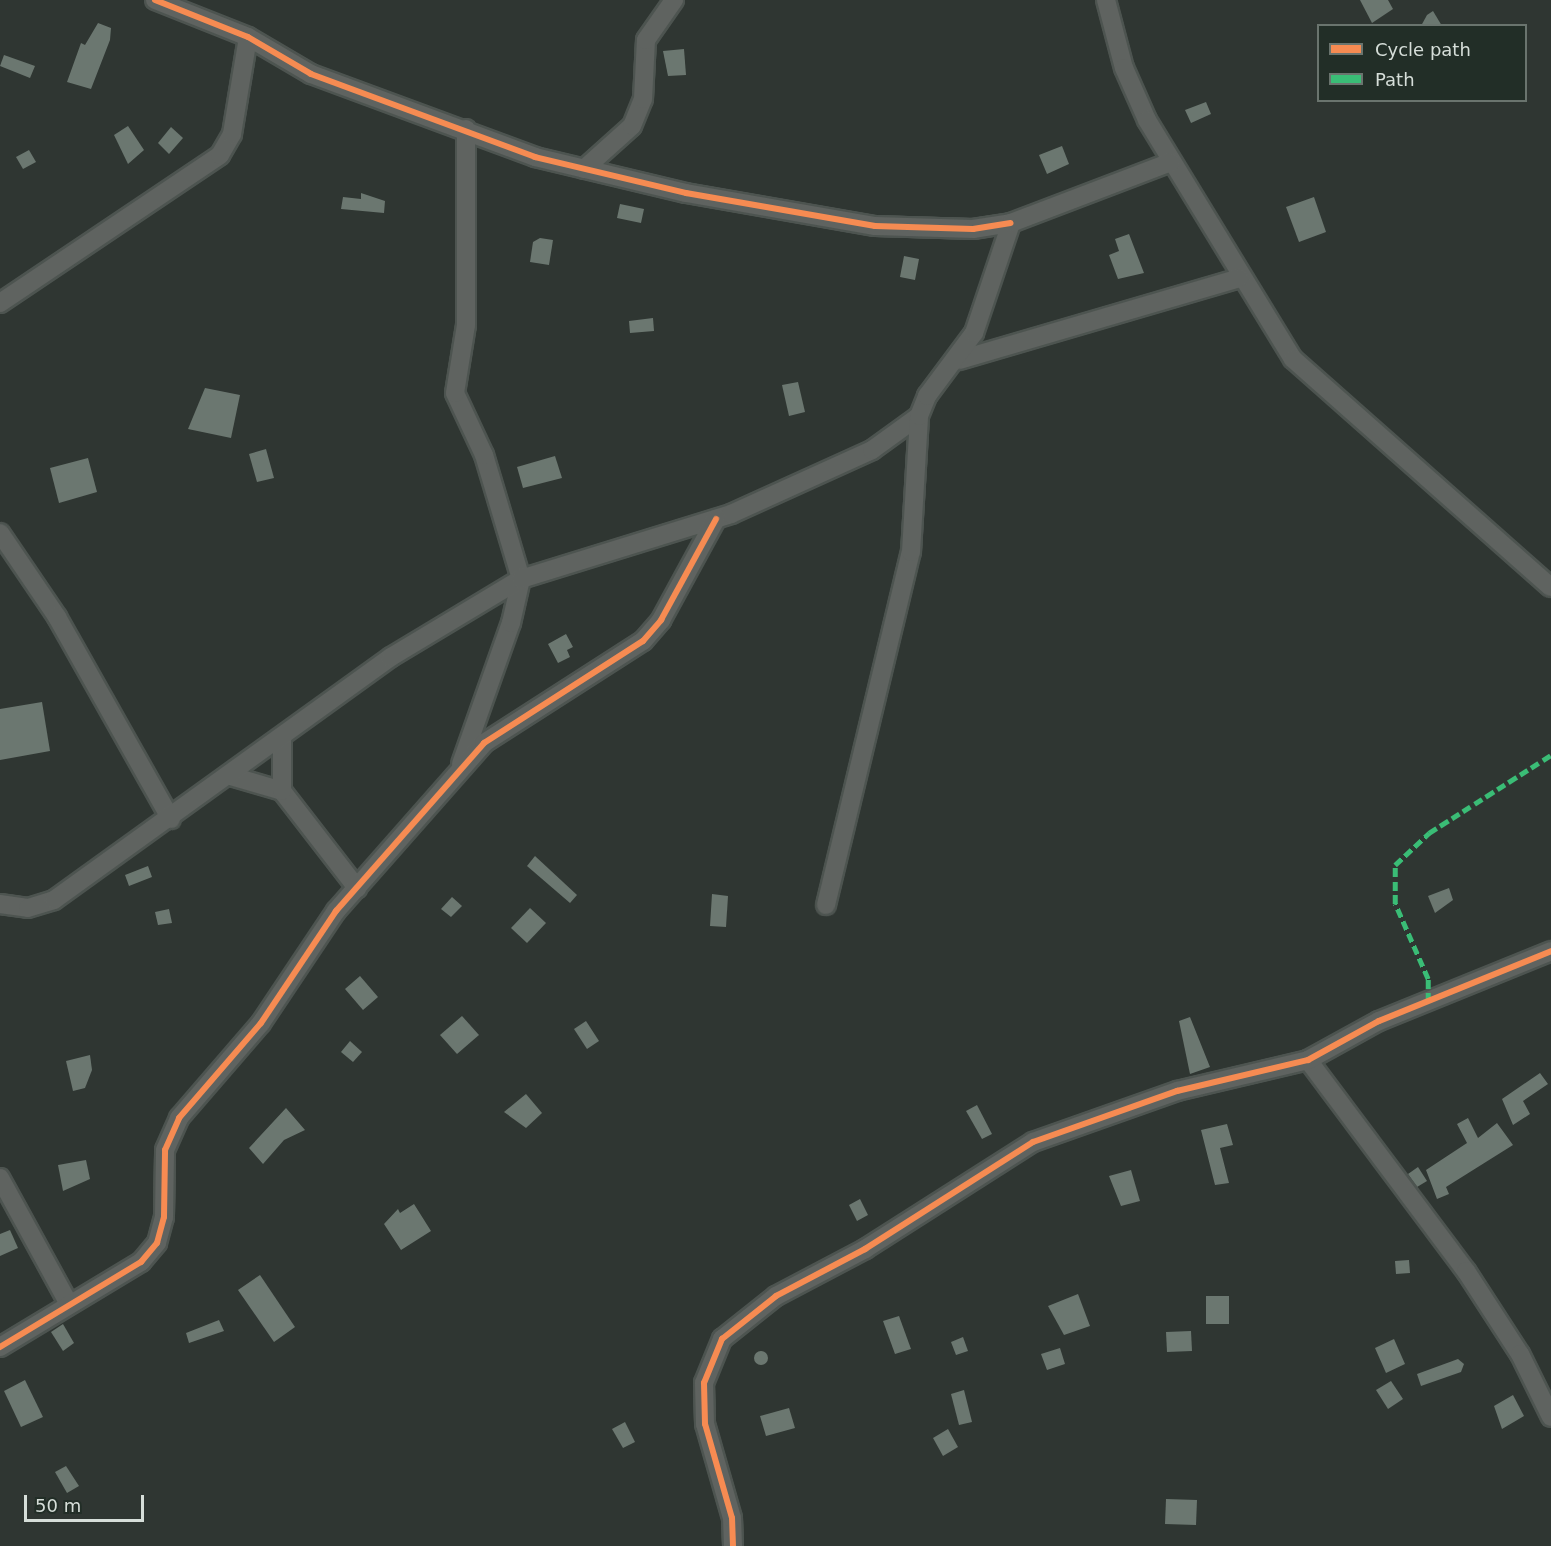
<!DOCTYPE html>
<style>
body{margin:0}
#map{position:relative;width:1551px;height:1546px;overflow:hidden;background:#2f3632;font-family:"DejaVu Sans",sans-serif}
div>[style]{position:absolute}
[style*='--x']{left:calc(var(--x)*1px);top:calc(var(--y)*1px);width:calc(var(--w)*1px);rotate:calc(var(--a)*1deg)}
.building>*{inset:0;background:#6b7770}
.round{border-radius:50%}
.roads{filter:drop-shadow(2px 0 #4d5450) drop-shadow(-2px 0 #4d5450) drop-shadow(0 2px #4d5450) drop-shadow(0 -2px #4d5450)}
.minor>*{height:18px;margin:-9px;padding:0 9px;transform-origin:9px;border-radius:9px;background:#5f6360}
.quiet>*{height:4.5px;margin-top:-2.25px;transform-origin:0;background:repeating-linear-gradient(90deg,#3abd76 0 9px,transparent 0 13.5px)}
.cycleway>*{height:6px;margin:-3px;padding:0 3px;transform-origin:3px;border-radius:3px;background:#f68b52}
span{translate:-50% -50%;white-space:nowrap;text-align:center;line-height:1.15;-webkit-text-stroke:6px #222e27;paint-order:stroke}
.legend{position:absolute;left:1317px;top:24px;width:210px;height:78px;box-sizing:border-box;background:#222e27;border:2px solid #6a746e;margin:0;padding:8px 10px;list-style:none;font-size:18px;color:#d6ded9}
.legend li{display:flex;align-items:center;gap:12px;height:30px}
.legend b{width:30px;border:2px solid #6a746e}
.scale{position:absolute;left:24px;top:1495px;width:120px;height:27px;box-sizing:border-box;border:3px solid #d6ded9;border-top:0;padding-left:8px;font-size:18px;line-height:21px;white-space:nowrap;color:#d6ded9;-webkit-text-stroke:4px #222e27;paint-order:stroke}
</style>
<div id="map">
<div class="building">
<div style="clip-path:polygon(1360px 0,1388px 0,1393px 9px,1372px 23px)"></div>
<div style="clip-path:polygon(1433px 11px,1442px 26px,1421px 26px,1427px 15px)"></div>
<div style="clip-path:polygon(98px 23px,111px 28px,110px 40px,91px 89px,67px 82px,81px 43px,85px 45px)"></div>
<div style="clip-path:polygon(684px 49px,686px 75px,668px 76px,663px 51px)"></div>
<div style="clip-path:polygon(4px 55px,35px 66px,30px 78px,0 66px)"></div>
<div style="clip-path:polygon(1206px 102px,1211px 114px,1191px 123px,1185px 110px)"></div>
<div style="clip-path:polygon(128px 126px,144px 150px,128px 164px,114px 135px)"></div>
<div style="clip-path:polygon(171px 127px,183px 138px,169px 154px,158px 143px)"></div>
<div style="clip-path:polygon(1062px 146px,1069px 164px,1047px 174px,1039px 155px)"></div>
<div style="clip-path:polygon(29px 150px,36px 162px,23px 169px,16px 157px)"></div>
<div style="clip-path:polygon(361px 193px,385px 201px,384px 213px,341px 209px,343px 197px,361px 199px)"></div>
<div style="clip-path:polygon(1314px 197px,1326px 232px,1299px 242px,1286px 207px)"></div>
<div style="clip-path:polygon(620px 204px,644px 209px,641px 223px,617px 218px)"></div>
<div style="clip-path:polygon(1129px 234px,1144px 273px,1118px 279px,1109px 255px,1119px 251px,1115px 239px)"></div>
<div style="clip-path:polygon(540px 238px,553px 240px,549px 265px,530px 262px,533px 242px)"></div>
<div style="clip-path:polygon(904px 256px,919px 259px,915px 280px,900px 277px)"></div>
<div style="clip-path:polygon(653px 318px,654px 331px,630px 333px,629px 321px)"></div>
<div style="clip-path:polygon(798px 382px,805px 412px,789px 416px,782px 385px)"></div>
<div style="clip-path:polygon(205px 388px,240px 395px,231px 438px,188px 429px)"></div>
<div style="clip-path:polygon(266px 449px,274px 478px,257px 482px,249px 454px)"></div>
<div style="clip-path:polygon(555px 456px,562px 478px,523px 488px,517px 467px)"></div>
<div style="clip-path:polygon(88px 458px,97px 492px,59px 503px,50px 468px)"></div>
<div style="clip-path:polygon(566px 634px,573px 647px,567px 650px,570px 657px,558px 663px,548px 644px)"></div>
<div style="clip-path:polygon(42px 702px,50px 751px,0 760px,0 709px)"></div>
<div style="clip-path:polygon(535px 856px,577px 895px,570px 903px,527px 866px)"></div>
<div style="clip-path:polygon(148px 866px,152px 877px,129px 886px,125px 875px)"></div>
<div style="clip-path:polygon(1449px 888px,1453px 900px,1435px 913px,1428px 896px)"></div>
<div style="clip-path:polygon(712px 894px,728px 896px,726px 927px,710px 926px)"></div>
<div style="clip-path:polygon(452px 897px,462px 906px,451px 917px,441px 909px)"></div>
<div style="clip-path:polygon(530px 908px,546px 923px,527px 943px,511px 928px)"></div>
<div style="clip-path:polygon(169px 909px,172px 923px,158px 925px,155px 912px)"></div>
<div style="clip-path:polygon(360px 976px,378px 997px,363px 1010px,345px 989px)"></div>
<div style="clip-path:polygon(462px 1016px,479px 1035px,457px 1054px,440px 1035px)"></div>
<div style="clip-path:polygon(1190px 1017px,1210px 1067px,1190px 1074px,1179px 1021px)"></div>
<div style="clip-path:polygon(586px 1021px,599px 1041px,587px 1049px,574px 1029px)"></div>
<div style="clip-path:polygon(350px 1041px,362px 1052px,353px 1062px,341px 1052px)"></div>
<div style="clip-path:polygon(90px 1055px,92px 1070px,85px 1088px,73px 1091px,66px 1061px)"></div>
<div style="clip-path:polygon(1540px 1073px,1548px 1084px,1523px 1101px,1530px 1114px,1513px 1125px,1502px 1099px)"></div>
<div style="clip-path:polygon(526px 1094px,542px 1113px,526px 1128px,504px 1112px)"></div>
<div style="clip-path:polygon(977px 1105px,992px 1134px,982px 1139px,966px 1111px)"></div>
<div style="clip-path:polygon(286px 1108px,305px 1130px,284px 1140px,263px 1164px,249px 1148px)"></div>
<div style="clip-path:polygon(1468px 1118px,1478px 1138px,1497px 1123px,1513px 1145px,1446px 1187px,1449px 1194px,1437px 1199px,1426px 1170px,1467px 1143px,1457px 1124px)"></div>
<div style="clip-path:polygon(1227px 1124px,1233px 1145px,1220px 1148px,1229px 1183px,1215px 1185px,1201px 1130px)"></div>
<div style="clip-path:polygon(86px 1160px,90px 1179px,63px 1191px,58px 1165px)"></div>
<div style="clip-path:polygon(1418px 1167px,1427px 1181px,1417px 1187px,1408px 1174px)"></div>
<div style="clip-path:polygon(1131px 1170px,1140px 1201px,1121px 1206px,1109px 1176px)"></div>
<div style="clip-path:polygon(860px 1199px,868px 1215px,857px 1221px,849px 1205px)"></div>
<div style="clip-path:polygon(414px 1204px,431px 1231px,401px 1250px,384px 1224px,398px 1209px,400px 1213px)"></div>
<div style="clip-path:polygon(10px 1230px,18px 1248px,0 1256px,0 1234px)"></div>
<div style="clip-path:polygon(1409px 1260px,1410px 1273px,1396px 1274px,1395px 1261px)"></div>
<div style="clip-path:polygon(260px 1275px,295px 1327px,274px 1342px,238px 1290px)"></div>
<div style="clip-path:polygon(1078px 1294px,1090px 1326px,1064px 1335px,1048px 1306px)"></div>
<div style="clip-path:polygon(1206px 1296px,1229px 1296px,1229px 1324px,1206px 1324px)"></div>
<div style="clip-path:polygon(899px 1316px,911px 1349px,895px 1354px,883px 1321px)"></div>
<div style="clip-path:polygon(219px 1320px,224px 1331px,189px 1343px,186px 1333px)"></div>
<div style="clip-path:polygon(63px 1324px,74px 1343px,63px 1351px,51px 1332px)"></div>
<div style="clip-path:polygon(1191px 1331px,1192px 1351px,1167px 1352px,1166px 1332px)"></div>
<div style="clip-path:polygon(963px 1337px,968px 1351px,956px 1355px,951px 1342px)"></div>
<div style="clip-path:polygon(1394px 1339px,1405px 1364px,1386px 1373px,1375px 1348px)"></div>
<div style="clip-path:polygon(1060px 1348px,1065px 1364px,1047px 1370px,1041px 1354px)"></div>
<div class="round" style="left:754px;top:1351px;width:14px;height:14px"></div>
<div style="clip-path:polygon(1458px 1359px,1464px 1364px,1461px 1372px,1421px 1386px,1417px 1374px)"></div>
<div style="clip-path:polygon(25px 1380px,43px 1417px,21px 1427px,4px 1391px)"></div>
<div style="clip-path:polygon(1391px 1381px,1403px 1399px,1388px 1409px,1376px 1390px)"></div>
<div style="clip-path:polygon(964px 1390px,972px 1422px,959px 1425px,951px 1394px)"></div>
<div style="clip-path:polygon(1513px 1395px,1524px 1416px,1502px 1429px,1494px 1406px)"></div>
<div style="clip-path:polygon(789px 1408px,795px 1428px,766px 1436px,760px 1416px)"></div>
<div style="clip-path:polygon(625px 1422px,635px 1442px,623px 1448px,612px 1429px)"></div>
<div style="clip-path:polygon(948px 1429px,958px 1447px,943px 1456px,933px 1438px)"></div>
<div style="clip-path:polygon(66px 1466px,79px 1486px,67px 1493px,55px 1472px)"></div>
<div style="clip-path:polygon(1166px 1499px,1197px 1500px,1196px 1525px,1165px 1524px)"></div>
</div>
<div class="roads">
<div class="minor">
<div style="--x:155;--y:0;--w:100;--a:21.7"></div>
<div style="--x:248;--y:37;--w:73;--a:30.4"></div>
<div style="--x:311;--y:74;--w:239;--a:20.3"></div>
<div style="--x:535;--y:157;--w:155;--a:13.4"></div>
<div style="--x:686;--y:193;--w:192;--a:9.9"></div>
<div style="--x:875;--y:226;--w:98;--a:1.8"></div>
<div style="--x:973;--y:229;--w:38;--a:-9"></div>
<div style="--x:1106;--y:0;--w:70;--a:75.2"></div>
<div style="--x:1124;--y:68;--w:57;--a:66.1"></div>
<div style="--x:1147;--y:120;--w:280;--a:58.6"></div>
<div style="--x:1293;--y:359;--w:344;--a:41.5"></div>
<div style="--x:584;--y:169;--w:64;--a:-41.9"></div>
<div style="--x:632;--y:126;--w:29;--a:-68"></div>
<div style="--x:643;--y:99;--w:59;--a:-87.1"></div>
<div style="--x:646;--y:40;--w:49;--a:-55"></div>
<div style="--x:0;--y:303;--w:265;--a:-33.9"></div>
<div style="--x:220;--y:155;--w:24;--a:-60"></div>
<div style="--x:232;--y:134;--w:98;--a:-80.6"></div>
<div style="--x:959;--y:360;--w:292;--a:-16.3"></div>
<div style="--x:0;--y:533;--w:102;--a:55.8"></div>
<div style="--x:57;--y:617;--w:232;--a:60.6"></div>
<div style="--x:461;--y:764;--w:150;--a:-70.5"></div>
<div style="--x:511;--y:623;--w:45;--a:-77.2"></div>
<div style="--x:521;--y:579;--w:129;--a:-106.6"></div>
<div style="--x:484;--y:455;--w:68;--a:-115.1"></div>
<div style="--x:455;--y:393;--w:69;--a:-80.8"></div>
<div style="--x:466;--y:325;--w:196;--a:-90"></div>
<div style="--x:231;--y:776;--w:53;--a:16.4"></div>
<div style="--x:282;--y:791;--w:123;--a:52.3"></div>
<div style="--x:282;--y:791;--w:54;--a:-90"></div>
<div style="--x:0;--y:904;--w:28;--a:8"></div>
<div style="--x:28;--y:908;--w:27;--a:-17"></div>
<div style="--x:54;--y:900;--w:415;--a:-35.8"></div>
<div style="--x:391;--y:657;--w:152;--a:-31"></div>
<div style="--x:521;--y:579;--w:220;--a:-17.2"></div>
<div style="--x:731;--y:514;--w:155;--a:-24.4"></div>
<div style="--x:872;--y:450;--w:58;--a:-35.9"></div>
<div style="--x:826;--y:905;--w:363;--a:-76.5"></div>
<div style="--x:911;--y:552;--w:136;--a:-86.6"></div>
<div style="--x:919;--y:416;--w:22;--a:-68"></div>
<div style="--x:927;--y:396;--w:79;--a:-53.3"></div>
<div style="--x:974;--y:333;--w:116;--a:-71.4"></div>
<div style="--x:1011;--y:223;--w:171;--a:-20.9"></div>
<div style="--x:1308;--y:1060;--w:264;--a:53.2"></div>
<div style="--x:1466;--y:1271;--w:99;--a:57"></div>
<div style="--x:1520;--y:1354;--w:70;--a:63.8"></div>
<div style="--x:0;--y:1178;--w:144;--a:61.3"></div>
<div style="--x:0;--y:1347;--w:165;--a:-31.1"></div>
<div style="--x:141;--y:1262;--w:25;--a:-50"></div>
<div style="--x:157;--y:1243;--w:27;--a:-75"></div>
<div style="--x:164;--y:1217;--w:67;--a:-89.1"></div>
<div style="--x:165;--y:1150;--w:35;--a:-66"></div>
<div style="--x:179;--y:1118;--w:125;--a:-49.2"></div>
<div style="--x:261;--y:1023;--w:135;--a:-56.2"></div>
<div style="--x:336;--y:911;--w:224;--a:-48.6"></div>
<div style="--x:484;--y:743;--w:189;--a:-32.7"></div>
<div style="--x:643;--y:641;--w:28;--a:-49"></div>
<div style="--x:661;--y:620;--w:115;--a:-61.4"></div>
<div style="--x:733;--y:1546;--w:28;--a:-92"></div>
<div style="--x:732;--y:1518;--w:98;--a:-106"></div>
<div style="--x:705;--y:1424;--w:41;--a:-91.4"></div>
<div style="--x:704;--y:1383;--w:48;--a:-67.8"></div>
<div style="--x:722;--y:1339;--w:69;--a:-38.5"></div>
<div style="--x:776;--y:1296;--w:101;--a:-27.8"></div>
<div style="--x:865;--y:1249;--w:199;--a:-32.5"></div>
<div style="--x:1033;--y:1142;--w:153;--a:-19.5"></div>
<div style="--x:1177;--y:1091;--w:135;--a:-13.3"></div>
<div style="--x:1308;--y:1060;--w:81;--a:-28.8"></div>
<div style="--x:1379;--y:1021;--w:186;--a:-22.1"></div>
</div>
</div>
<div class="quiet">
<div style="--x:1428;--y:1002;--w:23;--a:-90"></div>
<div style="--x:1428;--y:979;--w:82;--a:-113.7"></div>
<div style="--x:1395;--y:904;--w:39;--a:-90"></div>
<div style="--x:1395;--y:865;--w:47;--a:-43.3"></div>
<div style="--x:1429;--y:833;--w:145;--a:-32.6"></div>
</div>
<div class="cycleway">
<div style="--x:155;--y:0;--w:100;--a:21.7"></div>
<div style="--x:248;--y:37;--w:73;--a:30.4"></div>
<div style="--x:311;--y:74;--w:239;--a:20.3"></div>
<div style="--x:535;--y:157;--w:155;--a:13.4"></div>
<div style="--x:686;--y:193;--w:192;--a:9.9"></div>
<div style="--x:875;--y:226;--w:98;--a:1.8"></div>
<div style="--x:973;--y:229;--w:38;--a:-9"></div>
<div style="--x:0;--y:1347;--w:165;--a:-31.1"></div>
<div style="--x:141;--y:1262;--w:25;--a:-50"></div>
<div style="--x:157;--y:1243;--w:27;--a:-75"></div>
<div style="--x:164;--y:1217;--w:67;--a:-89.1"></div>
<div style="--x:165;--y:1150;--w:35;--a:-66"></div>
<div style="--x:179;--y:1118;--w:125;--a:-49.2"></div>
<div style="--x:261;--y:1023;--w:135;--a:-56.2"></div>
<div style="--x:336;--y:911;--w:224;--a:-48.6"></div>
<div style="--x:484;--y:743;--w:189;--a:-32.7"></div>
<div style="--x:643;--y:641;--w:28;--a:-49"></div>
<div style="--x:661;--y:620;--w:115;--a:-61.4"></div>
<div style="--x:733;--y:1546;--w:28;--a:-92"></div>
<div style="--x:732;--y:1518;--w:98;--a:-106"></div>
<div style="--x:705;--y:1424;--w:41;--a:-91.4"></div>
<div style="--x:704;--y:1383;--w:48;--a:-67.8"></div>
<div style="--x:722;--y:1339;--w:69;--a:-38.5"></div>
<div style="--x:776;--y:1296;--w:101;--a:-27.8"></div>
<div style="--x:865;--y:1249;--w:199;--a:-32.5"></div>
<div style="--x:1033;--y:1142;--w:153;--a:-19.5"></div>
<div style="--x:1177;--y:1091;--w:135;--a:-13.3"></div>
<div style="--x:1308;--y:1060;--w:81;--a:-28.8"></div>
<div style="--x:1379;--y:1021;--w:186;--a:-22.1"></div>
</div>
<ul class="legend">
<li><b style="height:8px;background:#f68b52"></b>Cycle path</li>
<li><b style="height:8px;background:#3abd76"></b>Path</li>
</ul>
<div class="scale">50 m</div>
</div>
